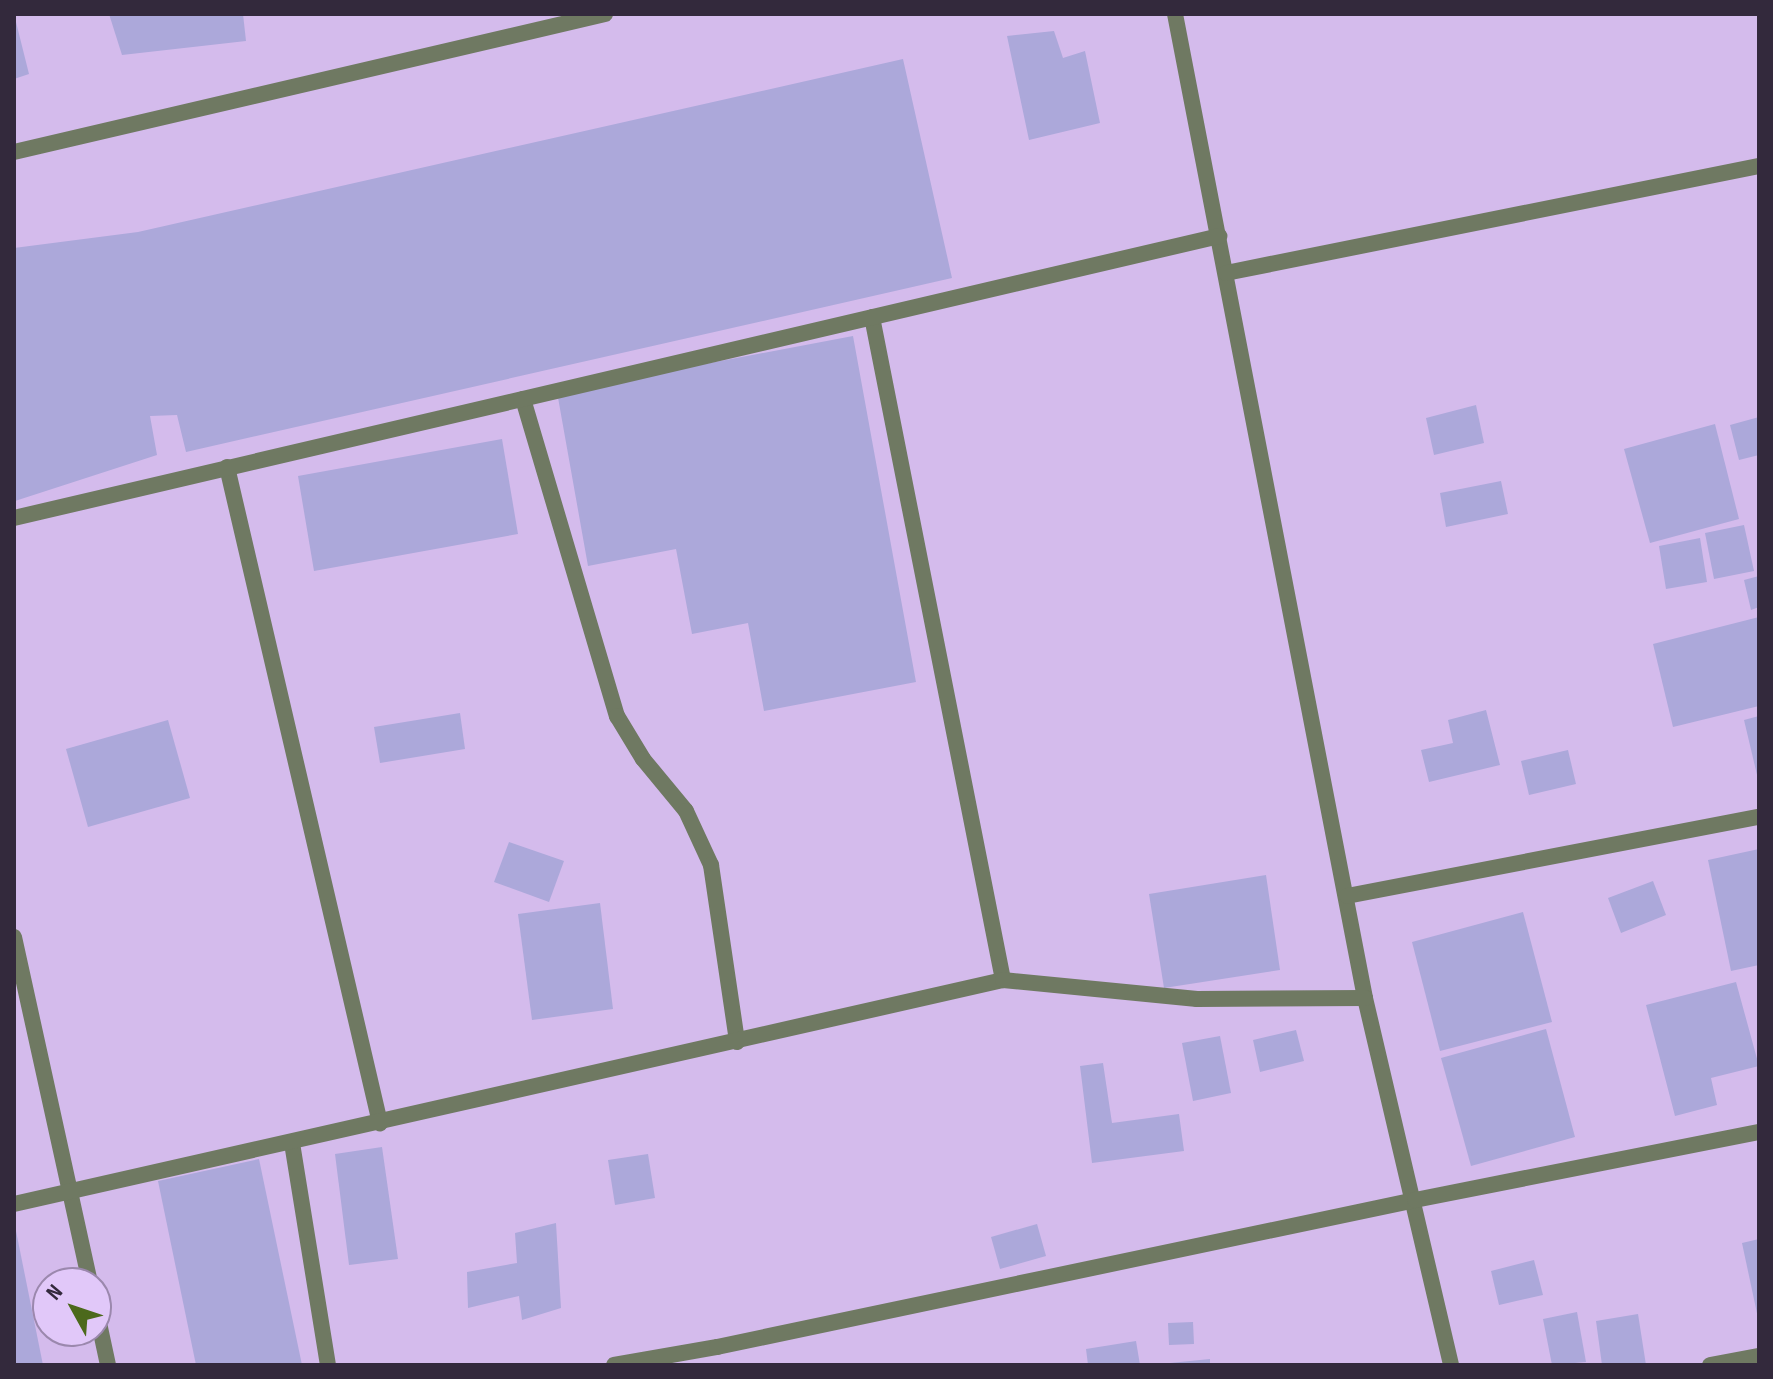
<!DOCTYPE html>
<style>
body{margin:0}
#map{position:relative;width:1773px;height:1379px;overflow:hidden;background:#d4bbec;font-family:"Sofia Sans Condensed",sans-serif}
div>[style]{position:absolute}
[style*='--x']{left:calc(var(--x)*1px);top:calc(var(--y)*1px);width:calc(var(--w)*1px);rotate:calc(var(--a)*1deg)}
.building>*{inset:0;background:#aca8da}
.minor>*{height:16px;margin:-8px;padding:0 8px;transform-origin:8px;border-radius:8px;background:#6f7962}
span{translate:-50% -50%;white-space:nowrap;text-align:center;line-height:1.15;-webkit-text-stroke:7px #e1c8f9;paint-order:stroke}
.frame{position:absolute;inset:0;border:16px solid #33293c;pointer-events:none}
.north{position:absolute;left:32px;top:1267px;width:80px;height:80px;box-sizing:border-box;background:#e1c8f9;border:2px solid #9b88ad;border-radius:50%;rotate:310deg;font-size:22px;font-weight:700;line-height:32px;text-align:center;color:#33293c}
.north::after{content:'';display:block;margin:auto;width:28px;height:36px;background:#4c691c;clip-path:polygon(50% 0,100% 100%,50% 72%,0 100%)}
</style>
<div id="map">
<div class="building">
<div style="clip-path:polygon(14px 14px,29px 74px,14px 79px)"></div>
<div style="clip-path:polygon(109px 14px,243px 14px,246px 41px,122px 55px)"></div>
<div style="clip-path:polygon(1054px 31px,1063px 58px,1085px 51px,1100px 123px,1029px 140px,1007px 36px)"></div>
<div style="clip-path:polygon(903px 59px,952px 278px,186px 452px,177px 415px,150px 416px,157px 455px,15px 501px,14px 248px,138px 232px)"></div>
<div style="clip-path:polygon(853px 336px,916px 682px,764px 711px,748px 623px,692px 634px,676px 549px,588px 566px,557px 392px)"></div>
<div style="clip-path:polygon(1476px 405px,1484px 443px,1434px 455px,1426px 418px)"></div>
<div style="clip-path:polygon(1759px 417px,1759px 455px,1739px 460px,1730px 425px)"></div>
<div style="clip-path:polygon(1715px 424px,1739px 519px,1650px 543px,1624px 449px)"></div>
<div style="clip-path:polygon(502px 439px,518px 534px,314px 571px,298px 476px)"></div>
<div style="clip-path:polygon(1501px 481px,1508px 514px,1446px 527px,1440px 493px)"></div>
<div style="clip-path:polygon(1744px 525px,1754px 571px,1714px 579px,1705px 533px)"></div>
<div style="clip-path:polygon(1700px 538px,1707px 582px,1666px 589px,1659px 546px)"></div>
<div style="clip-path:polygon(1759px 576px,1759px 607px,1751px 610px,1744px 580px)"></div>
<div style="clip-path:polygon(1759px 617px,1759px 706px,1673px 727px,1653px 644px)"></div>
<div style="clip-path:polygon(1486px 710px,1500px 765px,1429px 782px,1421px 750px,1453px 743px,1448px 720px)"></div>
<div style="clip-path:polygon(460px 713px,465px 749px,380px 763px,374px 727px)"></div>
<div style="clip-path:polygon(1759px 716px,1759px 779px,1758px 779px,1744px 720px)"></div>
<div style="clip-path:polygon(168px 720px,190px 798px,88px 827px,66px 749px)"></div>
<div style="clip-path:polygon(1568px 750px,1576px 784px,1529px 795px,1521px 761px)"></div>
<div style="clip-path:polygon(509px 842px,564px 861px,549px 902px,494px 882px)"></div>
<div style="clip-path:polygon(1759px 849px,1759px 965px,1731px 971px,1708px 860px)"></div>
<div style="clip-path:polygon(1266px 875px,1280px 970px,1164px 988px,1149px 894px)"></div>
<div style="clip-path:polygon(1653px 881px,1666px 915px,1621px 933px,1608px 898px)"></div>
<div style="clip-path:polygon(600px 903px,613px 1009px,532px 1020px,518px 914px)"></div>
<div style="clip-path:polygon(1523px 912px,1552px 1022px,1440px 1051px,1412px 942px)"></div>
<div style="clip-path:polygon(1736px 982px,1759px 1066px,1711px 1078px,1717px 1105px,1675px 1116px,1646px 1005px)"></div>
<div style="clip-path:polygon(1546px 1029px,1575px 1137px,1471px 1166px,1441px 1058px)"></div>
<div style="clip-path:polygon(1296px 1030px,1304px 1061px,1260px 1072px,1253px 1040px)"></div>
<div style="clip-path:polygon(1220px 1036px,1231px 1093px,1193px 1101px,1182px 1043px)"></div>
<div style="clip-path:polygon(1103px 1063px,1112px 1123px,1179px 1114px,1184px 1151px,1092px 1163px,1080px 1066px)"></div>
<div style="clip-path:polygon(382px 1147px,398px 1259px,349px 1265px,335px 1154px)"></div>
<div style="clip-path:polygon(648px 1154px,655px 1198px,615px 1205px,608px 1160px)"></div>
<div style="clip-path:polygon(259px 1159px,302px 1365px,196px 1365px,158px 1181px)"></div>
<div style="clip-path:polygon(556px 1223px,561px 1308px,522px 1320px,519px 1296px,468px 1308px,467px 1272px,517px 1263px,515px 1233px)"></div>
<div style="clip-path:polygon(1037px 1224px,1046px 1256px,1000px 1269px,991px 1237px)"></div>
<div style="clip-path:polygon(14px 1226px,15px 1226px,43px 1365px,14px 1365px)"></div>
<div style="clip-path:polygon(1759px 1239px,1759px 1318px,1758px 1318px,1742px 1243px)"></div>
<div style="clip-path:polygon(1534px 1260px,1543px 1295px,1499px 1305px,1491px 1271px)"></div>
<div style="clip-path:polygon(1577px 1312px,1586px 1362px,1552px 1365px,1543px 1319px)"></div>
<div style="clip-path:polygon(1638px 1314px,1646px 1365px,1602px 1365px,1596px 1321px)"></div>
<div style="clip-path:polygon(1193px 1322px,1194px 1344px,1169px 1345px,1168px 1323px)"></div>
<div style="clip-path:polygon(1136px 1341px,1140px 1365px,1088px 1365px,1086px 1349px)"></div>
<div style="clip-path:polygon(1210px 1359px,1210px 1365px,1170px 1365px,1170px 1363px)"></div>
</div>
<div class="minor">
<div style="--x:1175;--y:14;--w:1002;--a:79.07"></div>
<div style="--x:1365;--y:998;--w:377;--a:76.8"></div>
<div style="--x:14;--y:152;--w:607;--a:-13.14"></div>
<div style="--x:1226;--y:273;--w:544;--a:-11.35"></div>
<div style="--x:872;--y:317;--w:676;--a:78.82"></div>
<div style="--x:523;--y:399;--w:331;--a:73.5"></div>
<div style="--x:617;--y:716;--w:50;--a:58.8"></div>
<div style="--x:643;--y:759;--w:67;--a:50.4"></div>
<div style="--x:686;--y:811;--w:60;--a:65.2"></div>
<div style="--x:711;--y:865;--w:179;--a:81.6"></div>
<div style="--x:227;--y:467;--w:674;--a:76.87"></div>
<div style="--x:14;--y:518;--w:1238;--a:-13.17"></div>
<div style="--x:1347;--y:896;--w:420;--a:-10.9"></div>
<div style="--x:14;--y:937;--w:354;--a:77.6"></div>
<div style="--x:292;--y:1143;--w:225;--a:80.8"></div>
<div style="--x:14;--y:1204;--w:1014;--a:-12.76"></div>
<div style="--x:1003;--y:980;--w:195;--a:5.6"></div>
<div style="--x:1197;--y:999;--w:168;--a:-0.3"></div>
<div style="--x:96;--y:1309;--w:57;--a:77.9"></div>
<div style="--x:614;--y:1365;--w:105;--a:-9.9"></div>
<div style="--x:717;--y:1347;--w:713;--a:-11.89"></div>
<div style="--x:1415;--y:1200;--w:351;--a:-11.2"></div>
<div style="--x:1710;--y:1365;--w:50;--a:-10.4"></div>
</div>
<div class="frame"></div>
<div class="north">N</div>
</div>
